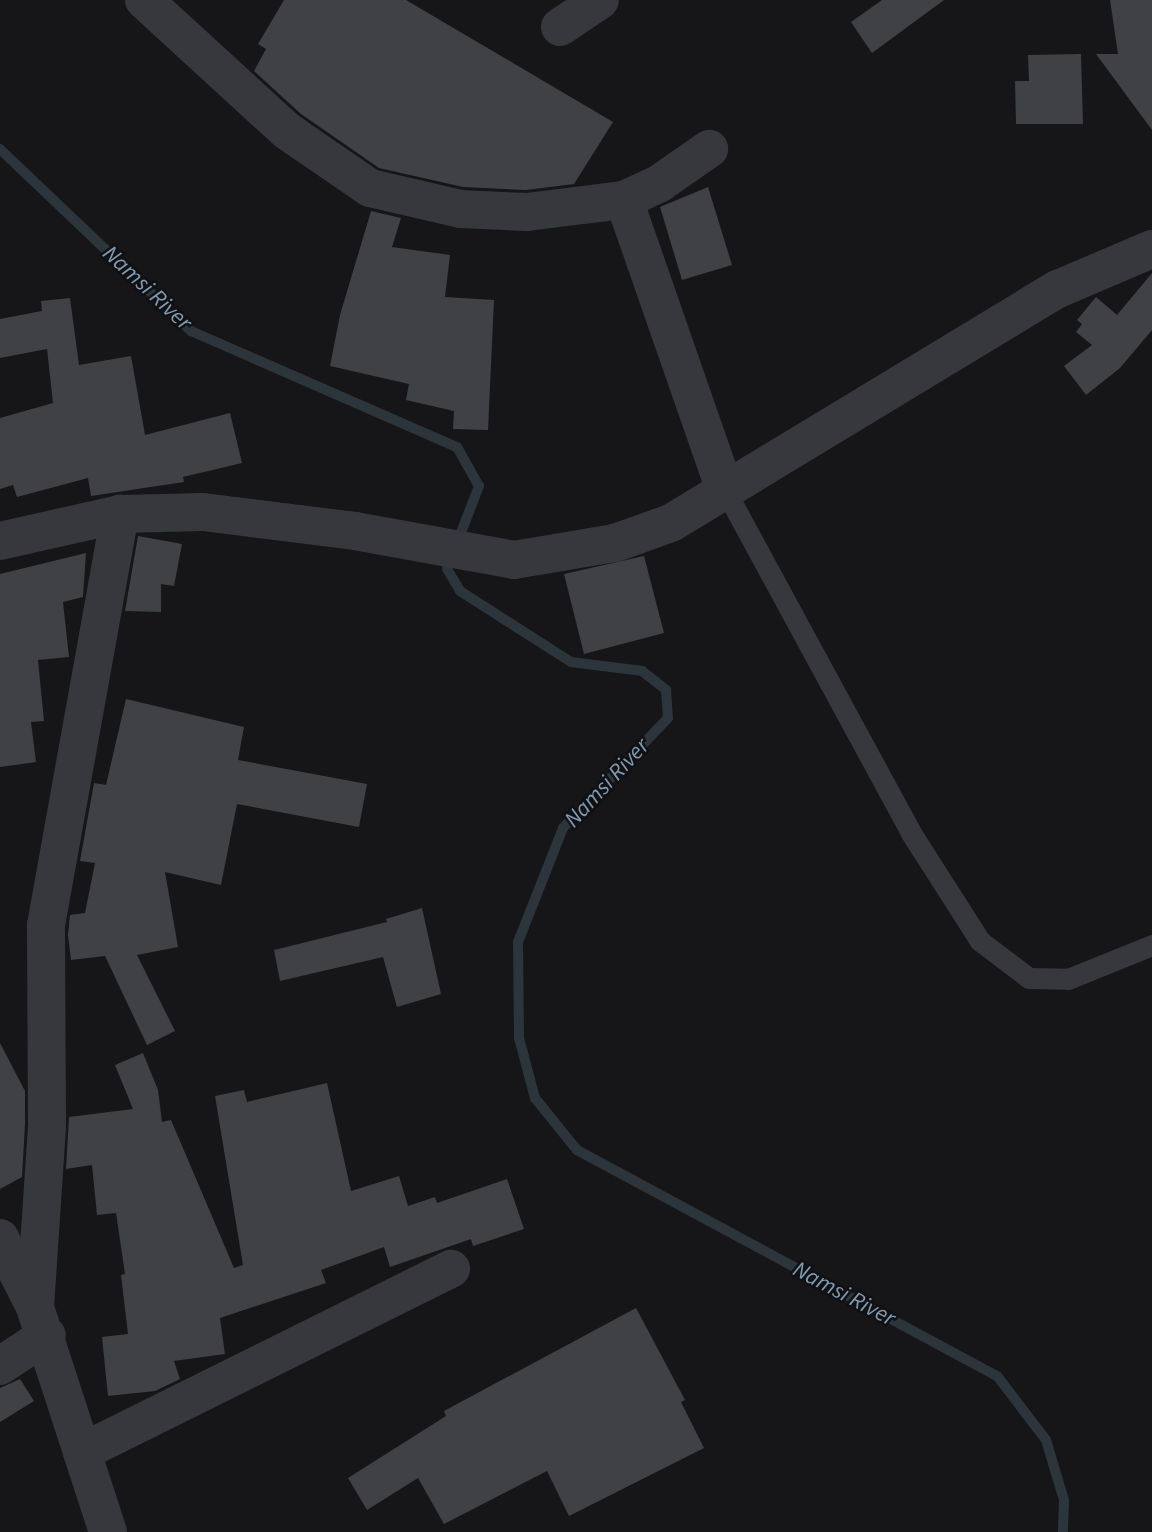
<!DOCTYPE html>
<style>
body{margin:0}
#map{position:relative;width:1152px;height:1532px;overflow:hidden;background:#161618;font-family:"Source Sans 3",sans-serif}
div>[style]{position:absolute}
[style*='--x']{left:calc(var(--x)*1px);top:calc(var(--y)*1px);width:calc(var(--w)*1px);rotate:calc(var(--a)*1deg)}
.stream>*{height:10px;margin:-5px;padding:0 5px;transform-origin:5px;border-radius:5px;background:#2c353c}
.building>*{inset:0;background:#404145}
.service>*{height:21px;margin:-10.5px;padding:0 10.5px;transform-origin:10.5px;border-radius:10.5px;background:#37383d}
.minor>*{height:38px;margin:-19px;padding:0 19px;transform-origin:19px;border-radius:19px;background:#37383d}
span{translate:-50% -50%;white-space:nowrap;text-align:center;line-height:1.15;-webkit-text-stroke:5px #111113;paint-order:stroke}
.water-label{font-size:23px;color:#7f9bb3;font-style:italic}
</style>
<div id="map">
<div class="stream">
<div style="--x:0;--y:149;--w:264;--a:43.6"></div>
<div style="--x:191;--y:331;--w:290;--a:23.6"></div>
<div style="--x:457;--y:447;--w:45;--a:60.6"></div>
<div style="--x:479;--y:486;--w:89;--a:111.1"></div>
<div style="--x:447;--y:569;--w:26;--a:59"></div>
<div style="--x:460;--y:591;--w:132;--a:32.6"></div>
<div style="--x:571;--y:662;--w:72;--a:7.2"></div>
<div style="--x:642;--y:671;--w:31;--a:38"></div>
<div style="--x:666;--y:690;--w:28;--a:86"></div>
<div style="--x:668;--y:718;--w:152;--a:133.7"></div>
<div style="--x:563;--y:828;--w:123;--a:111.5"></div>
<div style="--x:518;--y:942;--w:96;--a:89.4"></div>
<div style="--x:519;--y:1038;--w:62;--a:75.1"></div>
<div style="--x:535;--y:1098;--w:67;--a:51.1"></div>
<div style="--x:577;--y:1150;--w:478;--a:28.3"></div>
<div style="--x:998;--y:1377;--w:79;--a:52.7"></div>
<div style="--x:1046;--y:1440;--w:63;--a:73.3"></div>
<div style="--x:1064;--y:1500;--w:32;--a:92"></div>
</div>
<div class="building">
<div style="clip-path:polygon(284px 0,406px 0,613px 122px,574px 184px,526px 190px,463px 187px,379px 168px,301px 114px,254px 71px,266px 49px,258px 44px)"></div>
<div style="clip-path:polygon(882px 0,944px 0,872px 53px,851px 22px)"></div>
<div style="clip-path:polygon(1110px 0,1152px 0,1152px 130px,1096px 54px,1118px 54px)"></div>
<div style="clip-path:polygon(1081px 54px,1083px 124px,1016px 124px,1015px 81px,1029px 81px,1028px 55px)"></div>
<div style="clip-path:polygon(708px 187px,732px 265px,682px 280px,660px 207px)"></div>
<div style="clip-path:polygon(371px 211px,401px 218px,392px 247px,450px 255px,445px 297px,494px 300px,488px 430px,453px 429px,454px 411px,406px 400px,409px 384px,330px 366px,340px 315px)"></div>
<div style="clip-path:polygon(1152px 273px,1152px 330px,1120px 368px,1086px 395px,1064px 366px,1092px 345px,1076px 332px,1082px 324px,1077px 320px,1096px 297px,1117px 315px)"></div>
<div style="clip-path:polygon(70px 298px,79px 365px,131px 356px,145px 435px,230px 413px,242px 463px,183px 477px,184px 482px,91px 496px,88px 478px,17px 497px,13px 485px,0 489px,0 418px,53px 403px,47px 349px,0 358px,0 319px,42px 311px,41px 301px)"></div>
<div style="clip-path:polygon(138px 536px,182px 544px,174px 586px,161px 584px,161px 612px,125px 611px)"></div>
<div style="clip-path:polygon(86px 553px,83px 597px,63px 602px,69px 657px,38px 660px,44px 721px,31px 722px,36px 762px,0 767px,0 574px)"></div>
<div style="clip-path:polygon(644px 556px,664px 633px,584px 654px,564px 574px)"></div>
<div style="clip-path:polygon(126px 699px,244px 727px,238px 760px,367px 784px,359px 827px,237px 804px,221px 885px,165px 872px,178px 947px,137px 955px,175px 1031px,147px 1045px,105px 956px,71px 960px,68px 935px,70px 915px,85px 913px,95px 863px,80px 861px,94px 783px,106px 785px)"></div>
<div style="clip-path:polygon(422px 908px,441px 994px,397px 1007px,383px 957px,280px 981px,274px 950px,387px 922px,386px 919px)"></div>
<div style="clip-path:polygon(0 1043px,25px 1091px,25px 1124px,22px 1177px,0 1189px)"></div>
<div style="clip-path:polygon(143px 1053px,158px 1090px,162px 1122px,171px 1120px,234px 1268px,243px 1265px,215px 1096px,244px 1090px,247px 1102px,327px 1083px,351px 1191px,399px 1176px,408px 1206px,435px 1197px,437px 1203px,507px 1179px,524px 1229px,473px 1246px,471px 1239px,390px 1267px,384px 1247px,321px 1270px,326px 1283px,220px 1318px,225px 1354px,174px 1361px,180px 1379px,155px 1391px,108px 1396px,102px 1337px,128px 1334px,121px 1275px,125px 1274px,116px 1213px,97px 1215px,92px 1165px,66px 1169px,69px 1117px,133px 1109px,115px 1065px)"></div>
<div style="clip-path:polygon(636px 1308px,685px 1400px,681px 1402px,704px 1448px,569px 1516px,547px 1471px,444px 1524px,418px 1478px,367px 1510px,348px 1478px,446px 1416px,444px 1411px)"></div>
<div style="clip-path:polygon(20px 1379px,34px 1401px,0 1422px,0 1388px)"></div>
</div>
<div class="service">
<div style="--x:725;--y:490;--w:390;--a:61.5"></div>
<div style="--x:911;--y:833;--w:128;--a:57.4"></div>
<div style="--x:980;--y:941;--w:61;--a:37.1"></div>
<div style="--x:1029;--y:978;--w:39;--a:1"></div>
<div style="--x:1068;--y:979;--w:91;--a:-22"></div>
</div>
<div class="minor">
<div style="--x:144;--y:0;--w:194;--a:42.5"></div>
<div style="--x:287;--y:131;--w:101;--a:34.5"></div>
<div style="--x:370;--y:188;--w:92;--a:13.1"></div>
<div style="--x:460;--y:209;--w:67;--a:2.6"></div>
<div style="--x:527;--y:212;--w:98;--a:-7.1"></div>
<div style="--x:624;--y:200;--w:40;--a:-25"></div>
<div style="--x:660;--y:183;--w:60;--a:-34.8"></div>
<div style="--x:560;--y:27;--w:48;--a:-34"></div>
<div style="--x:624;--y:200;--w:307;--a:70.8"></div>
<div style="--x:0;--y:541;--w:123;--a:-12.7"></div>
<div style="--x:120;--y:514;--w:83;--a:-1.4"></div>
<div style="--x:203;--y:512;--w:153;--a:7.1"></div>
<div style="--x:355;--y:531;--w:162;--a:10.3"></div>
<div style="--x:514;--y:560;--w:102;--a:-9.6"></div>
<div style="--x:615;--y:543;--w:59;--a:-19.7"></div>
<div style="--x:671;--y:523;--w:452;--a:-31.2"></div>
<div style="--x:1058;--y:289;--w:102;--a:-23.1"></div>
<div style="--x:0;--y:1238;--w:75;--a:63.1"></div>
<div style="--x:0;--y:1366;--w:56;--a:-33.4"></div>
<div style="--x:82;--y:1452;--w:412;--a:-26.4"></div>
<div style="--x:108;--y:1532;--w:237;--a:-108"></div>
<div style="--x:35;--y:1307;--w:182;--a:-86.2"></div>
<div style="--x:47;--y:1125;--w:200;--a:-90.3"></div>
<div style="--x:46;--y:925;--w:418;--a:-79.8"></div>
</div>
<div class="water-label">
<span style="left:147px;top:288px;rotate:43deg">Namsi River</span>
<span style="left:607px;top:783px;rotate:-47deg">Namsi River</span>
<span style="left:844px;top:1294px;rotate:28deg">Namsi River</span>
</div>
</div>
